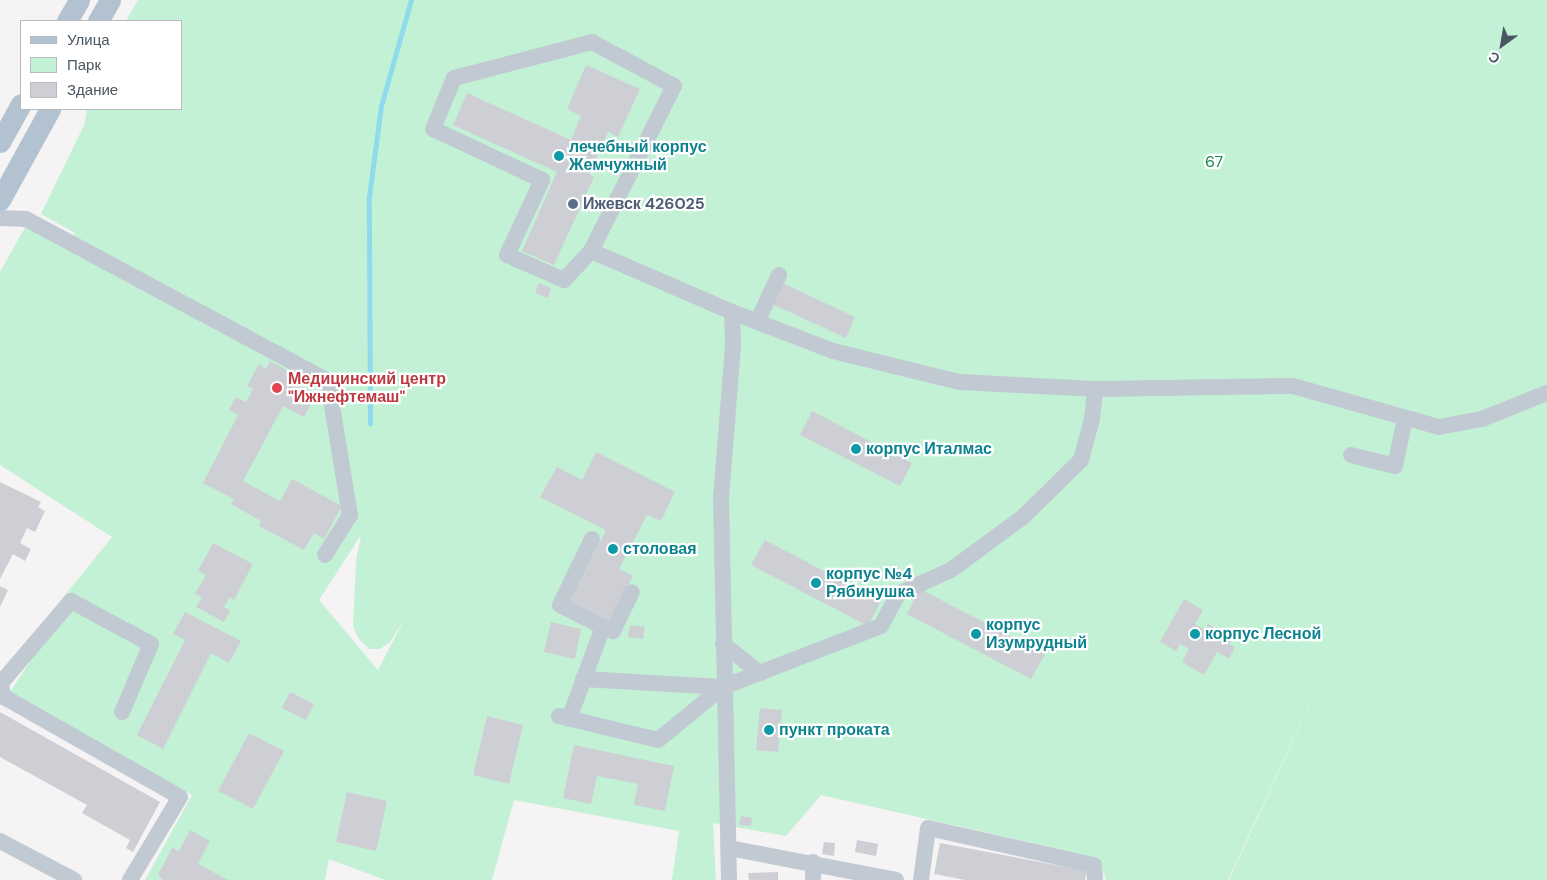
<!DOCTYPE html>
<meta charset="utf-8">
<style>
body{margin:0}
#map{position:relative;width:1547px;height:880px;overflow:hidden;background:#f5f3f3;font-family:"DM Sans",sans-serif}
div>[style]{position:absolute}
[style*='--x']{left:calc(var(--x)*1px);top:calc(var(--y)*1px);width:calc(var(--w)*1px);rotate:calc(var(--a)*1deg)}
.green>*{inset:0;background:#c3f1d5}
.stream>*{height:4.5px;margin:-2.25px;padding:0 2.25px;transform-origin:2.25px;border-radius:2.25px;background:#90daee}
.building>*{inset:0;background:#cdcfd5}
.minor>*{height:16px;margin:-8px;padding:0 8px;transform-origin:8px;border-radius:8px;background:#c1cad2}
.major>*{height:21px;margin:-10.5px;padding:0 10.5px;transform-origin:10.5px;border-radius:10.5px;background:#b3c2d1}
.dots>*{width:14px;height:14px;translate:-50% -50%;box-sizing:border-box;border:2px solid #fff;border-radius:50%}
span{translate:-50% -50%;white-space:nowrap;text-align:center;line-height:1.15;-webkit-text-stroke:4.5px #fff;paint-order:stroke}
.culture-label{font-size:16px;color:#0d838f;font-weight:700}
.left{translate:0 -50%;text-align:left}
.park-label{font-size:16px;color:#17864f}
.service-label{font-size:16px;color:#4e5e75;font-weight:700}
.health-label{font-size:16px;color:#be3a42;font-weight:700}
.legend{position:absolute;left:20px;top:20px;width:162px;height:90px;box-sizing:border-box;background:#fff;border:1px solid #b7bbc0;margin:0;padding:6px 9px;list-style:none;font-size:15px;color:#4a5661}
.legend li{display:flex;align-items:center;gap:10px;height:25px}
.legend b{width:25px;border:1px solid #b7bbc0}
.north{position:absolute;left:1477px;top:20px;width:50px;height:50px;-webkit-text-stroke:4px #fff;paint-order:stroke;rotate:212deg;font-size:14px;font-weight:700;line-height:20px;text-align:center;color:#4a5661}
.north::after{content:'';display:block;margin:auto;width:18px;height:22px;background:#4a5661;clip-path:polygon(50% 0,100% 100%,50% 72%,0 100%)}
</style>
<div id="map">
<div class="green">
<div style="clip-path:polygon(evenodd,138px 0,1547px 0,1547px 880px,1229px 880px,1344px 630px,1228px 880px,1106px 880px,1099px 858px,821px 795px,786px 836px,713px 823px,716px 880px,672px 880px,679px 831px,514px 800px,492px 880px,385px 880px,329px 859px,325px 880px,145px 880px,192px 795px,10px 692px,35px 654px,23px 647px,112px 537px,0 465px,0 272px,26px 226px,66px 249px,75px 233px,41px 214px,85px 123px,87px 109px,181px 109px,181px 21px,126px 21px,138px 0,361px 535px,356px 561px,353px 626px,359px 639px,369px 649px,380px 649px,390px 642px,405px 618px,378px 670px,319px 600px,361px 535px)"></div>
</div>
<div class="stream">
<div style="--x:370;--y:424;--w:227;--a:-90.3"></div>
<div style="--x:369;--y:197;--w:92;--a:-82.5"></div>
<div style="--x:381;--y:106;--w:110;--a:-74.2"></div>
</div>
<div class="building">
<div style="clip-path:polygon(586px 65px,640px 89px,618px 137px,608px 132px,589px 174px,594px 177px,554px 265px,522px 251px,557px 172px,453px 125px,467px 93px,571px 140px,581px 116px,567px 109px)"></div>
<div style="clip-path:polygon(780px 282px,855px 317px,846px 338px,770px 303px)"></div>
<div style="clip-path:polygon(539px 283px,551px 288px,548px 298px,535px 293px)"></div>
<div style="clip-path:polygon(270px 361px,297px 376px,293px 382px,316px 394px,304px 417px,283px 406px,243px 481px,280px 501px,292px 479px,342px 506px,324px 539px,314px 533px,304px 550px,259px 526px,261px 521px,231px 504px,234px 499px,203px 483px,238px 415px,229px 410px,236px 397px,246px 402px,253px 389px,247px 386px,259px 364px,266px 369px)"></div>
<div style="clip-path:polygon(812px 411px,912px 463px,900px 486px,800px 435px)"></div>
<div style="clip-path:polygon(596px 452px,675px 492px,661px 521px,647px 515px,619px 569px,633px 576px,608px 623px,570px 603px,606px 530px,540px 497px,557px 467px,582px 480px)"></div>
<div style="clip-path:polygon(0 482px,41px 502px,38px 507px,45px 511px,35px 532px,27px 528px,20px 543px,31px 549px,25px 561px,13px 554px,0 579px)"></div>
<div style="clip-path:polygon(765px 540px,881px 601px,868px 626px,751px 565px)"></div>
<div style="clip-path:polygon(213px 543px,253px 564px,234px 600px,230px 597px,224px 607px,230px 611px,224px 622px,196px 607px,202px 597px,195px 594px,206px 575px,198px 571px)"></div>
<div style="clip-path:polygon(0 586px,8px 590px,0 607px)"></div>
<div style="clip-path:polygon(920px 589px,1045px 654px,1031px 679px,907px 614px)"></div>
<div style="clip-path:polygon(1184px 599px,1203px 610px,1195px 624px,1205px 630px,1208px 624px,1233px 637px,1229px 644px,1235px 647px,1229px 659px,1217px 652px,1204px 675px,1182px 662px,1189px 649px,1180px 644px,1176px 651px,1160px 642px)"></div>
<div style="clip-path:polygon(185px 612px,241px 641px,229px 663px,211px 653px,163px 749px,137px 735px,185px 640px,173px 634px)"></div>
<div style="clip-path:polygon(551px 622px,581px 629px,575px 659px,544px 652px)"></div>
<div style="clip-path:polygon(630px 625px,645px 627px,643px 639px,628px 637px)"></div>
<div style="clip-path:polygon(290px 692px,314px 704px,306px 720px,282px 708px)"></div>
<div style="clip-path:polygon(760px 708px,782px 710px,778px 752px,756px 750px)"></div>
<div style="clip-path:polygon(0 712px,160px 802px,133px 852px,126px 848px,130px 840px,82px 813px,87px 805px,0 757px)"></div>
<div style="clip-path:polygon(487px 716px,523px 725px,509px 784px,473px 775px)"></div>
<div style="clip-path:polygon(249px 733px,284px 751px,253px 809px,218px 791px)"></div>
<div style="clip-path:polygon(574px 745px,674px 766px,665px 811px,634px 805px,638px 784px,597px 776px,591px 804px,563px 798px)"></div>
<div style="clip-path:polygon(347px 792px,387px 801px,376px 851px,336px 842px)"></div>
<div style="clip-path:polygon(741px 816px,752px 818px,751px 826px,739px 825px)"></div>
<div style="clip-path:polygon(190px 830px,210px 841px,198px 864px,228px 880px,163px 880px,158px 875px,172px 848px,179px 851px)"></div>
<div style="clip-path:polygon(857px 840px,878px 844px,876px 856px,855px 852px)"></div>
<div style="clip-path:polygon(824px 842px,835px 843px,834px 856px,822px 854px)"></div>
<div style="clip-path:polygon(940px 843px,1087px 871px,1085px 880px,965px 880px,934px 874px)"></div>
<div style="clip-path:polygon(778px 872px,778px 880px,749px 880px,748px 873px)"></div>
</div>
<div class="minor">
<div style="--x:0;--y:218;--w:26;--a:2"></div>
<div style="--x:26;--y:219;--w:343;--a:28.2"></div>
<div style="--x:328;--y:381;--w:136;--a:80.7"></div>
<div style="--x:350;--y:515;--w:47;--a:122"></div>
<div style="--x:591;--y:251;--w:40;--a:133"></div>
<div style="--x:564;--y:280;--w:62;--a:-156.3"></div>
<div style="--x:507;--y:255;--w:83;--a:-65"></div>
<div style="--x:542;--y:180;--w:120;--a:-154.9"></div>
<div style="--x:433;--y:129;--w:55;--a:-67.6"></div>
<div style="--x:454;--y:78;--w:143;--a:-14.6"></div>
<div style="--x:592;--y:42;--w:93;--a:28.2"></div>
<div style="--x:674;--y:86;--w:185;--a:116.7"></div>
<div style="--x:591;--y:251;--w:154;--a:23.4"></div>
<div style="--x:732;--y:312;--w:34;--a:88"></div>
<div style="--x:733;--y:346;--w:151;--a:94.5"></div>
<div style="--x:721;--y:497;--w:383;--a:88.8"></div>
<div style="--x:732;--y:312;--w:108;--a:21.1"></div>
<div style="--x:833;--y:351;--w:130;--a:13.8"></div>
<div style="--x:959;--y:382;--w:136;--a:2.9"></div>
<div style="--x:1095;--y:389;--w:198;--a:-0.9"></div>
<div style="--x:1293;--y:386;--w:152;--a:15.7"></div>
<div style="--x:1439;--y:427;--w:44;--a:-10.5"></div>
<div style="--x:1482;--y:419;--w:70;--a:-21.8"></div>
<div style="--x:757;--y:322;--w:52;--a:-64.9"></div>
<div style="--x:1351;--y:455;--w:45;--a:14"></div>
<div style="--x:1395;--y:466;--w:48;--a:-78"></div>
<div style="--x:592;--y:539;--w:73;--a:115.9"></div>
<div style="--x:560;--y:605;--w:48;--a:27.1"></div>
<div style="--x:723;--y:644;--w:47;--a:38.1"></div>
<div style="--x:583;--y:679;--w:140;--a:3.3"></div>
<div style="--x:0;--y:682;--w:16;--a:75"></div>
<div style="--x:4;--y:697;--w:202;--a:29.6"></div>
<div style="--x:180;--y:797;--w:97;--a:121.1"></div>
<div style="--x:1;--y:683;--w:108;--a:-49.5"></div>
<div style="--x:71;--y:601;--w:91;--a:28.3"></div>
<div style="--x:151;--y:644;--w:74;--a:113.1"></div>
<div style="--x:559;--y:716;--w:102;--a:13.6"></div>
<div style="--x:658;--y:740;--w:84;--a:-39.2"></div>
<div style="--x:723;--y:687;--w:169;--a:-21.1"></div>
<div style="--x:881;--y:626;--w:36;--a:-62"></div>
<div style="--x:898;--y:594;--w:58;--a:-24.4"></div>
<div style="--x:951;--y:570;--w:89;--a:-36.4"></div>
<div style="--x:1023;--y:517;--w:81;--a:-44.5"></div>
<div style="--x:1081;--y:460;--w:42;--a:-75"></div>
<div style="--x:1092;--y:419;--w:30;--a:-84"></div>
<div style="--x:569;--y:719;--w:98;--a:-69.7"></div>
<div style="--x:603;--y:627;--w:11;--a:22"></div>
<div style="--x:613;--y:631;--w:43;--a:-64"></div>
<div style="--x:0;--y:841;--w:84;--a:27.8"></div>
<div style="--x:729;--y:848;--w:170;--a:10.8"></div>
<div style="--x:813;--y:880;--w:18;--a:-90"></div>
<div style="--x:921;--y:880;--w:52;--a:-82.3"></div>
<div style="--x:928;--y:828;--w:170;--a:12.6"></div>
<div style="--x:1094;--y:865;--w:15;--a:86"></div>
</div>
<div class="major">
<div style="--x:67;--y:21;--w:24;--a:-60"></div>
<div style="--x:98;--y:21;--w:24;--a:-60"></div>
<div style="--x:0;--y:142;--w:43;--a:-61.1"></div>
<div style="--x:0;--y:200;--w:104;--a:-61.2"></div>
</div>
<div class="dots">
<div style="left:559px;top:156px;background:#0f9aa8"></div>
<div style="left:573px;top:204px;background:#5c6f8a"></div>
<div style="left:277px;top:388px;background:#e0444e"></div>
<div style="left:856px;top:449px;background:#0f9aa8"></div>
<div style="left:613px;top:549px;background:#0f9aa8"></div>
<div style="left:816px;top:583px;background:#0f9aa8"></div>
<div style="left:976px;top:634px;background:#0f9aa8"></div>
<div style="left:1195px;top:634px;background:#0f9aa8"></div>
<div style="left:769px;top:730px;background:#0f9aa8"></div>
</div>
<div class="culture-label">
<span class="left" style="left:569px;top:156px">лечебный корпус<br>Жемчужный</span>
<span class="left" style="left:866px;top:449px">корпус Италмас</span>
<span class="left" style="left:623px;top:549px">столовая</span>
<span class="left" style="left:826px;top:583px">корпус №4<br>Рябинушка</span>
<span class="left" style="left:986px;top:634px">корпус<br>Изумрудный</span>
<span class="left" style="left:1205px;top:634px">корпус Лесной</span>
<span class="left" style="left:779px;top:730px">пункт проката</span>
</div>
<div class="park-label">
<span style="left:1214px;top:162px">67</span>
</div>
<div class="service-label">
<span class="left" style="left:583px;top:204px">Ижевск 426025</span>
</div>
<div class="health-label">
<span class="left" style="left:288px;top:388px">Медицинский центр<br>"Ижнефтемаш"</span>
</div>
<ul class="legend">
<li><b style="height:6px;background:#b3c2d1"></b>Улица</li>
<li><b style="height:14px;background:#c3f1d5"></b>Парк</li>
<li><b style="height:14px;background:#cdcfd5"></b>Здание</li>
</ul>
<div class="north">С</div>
</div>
